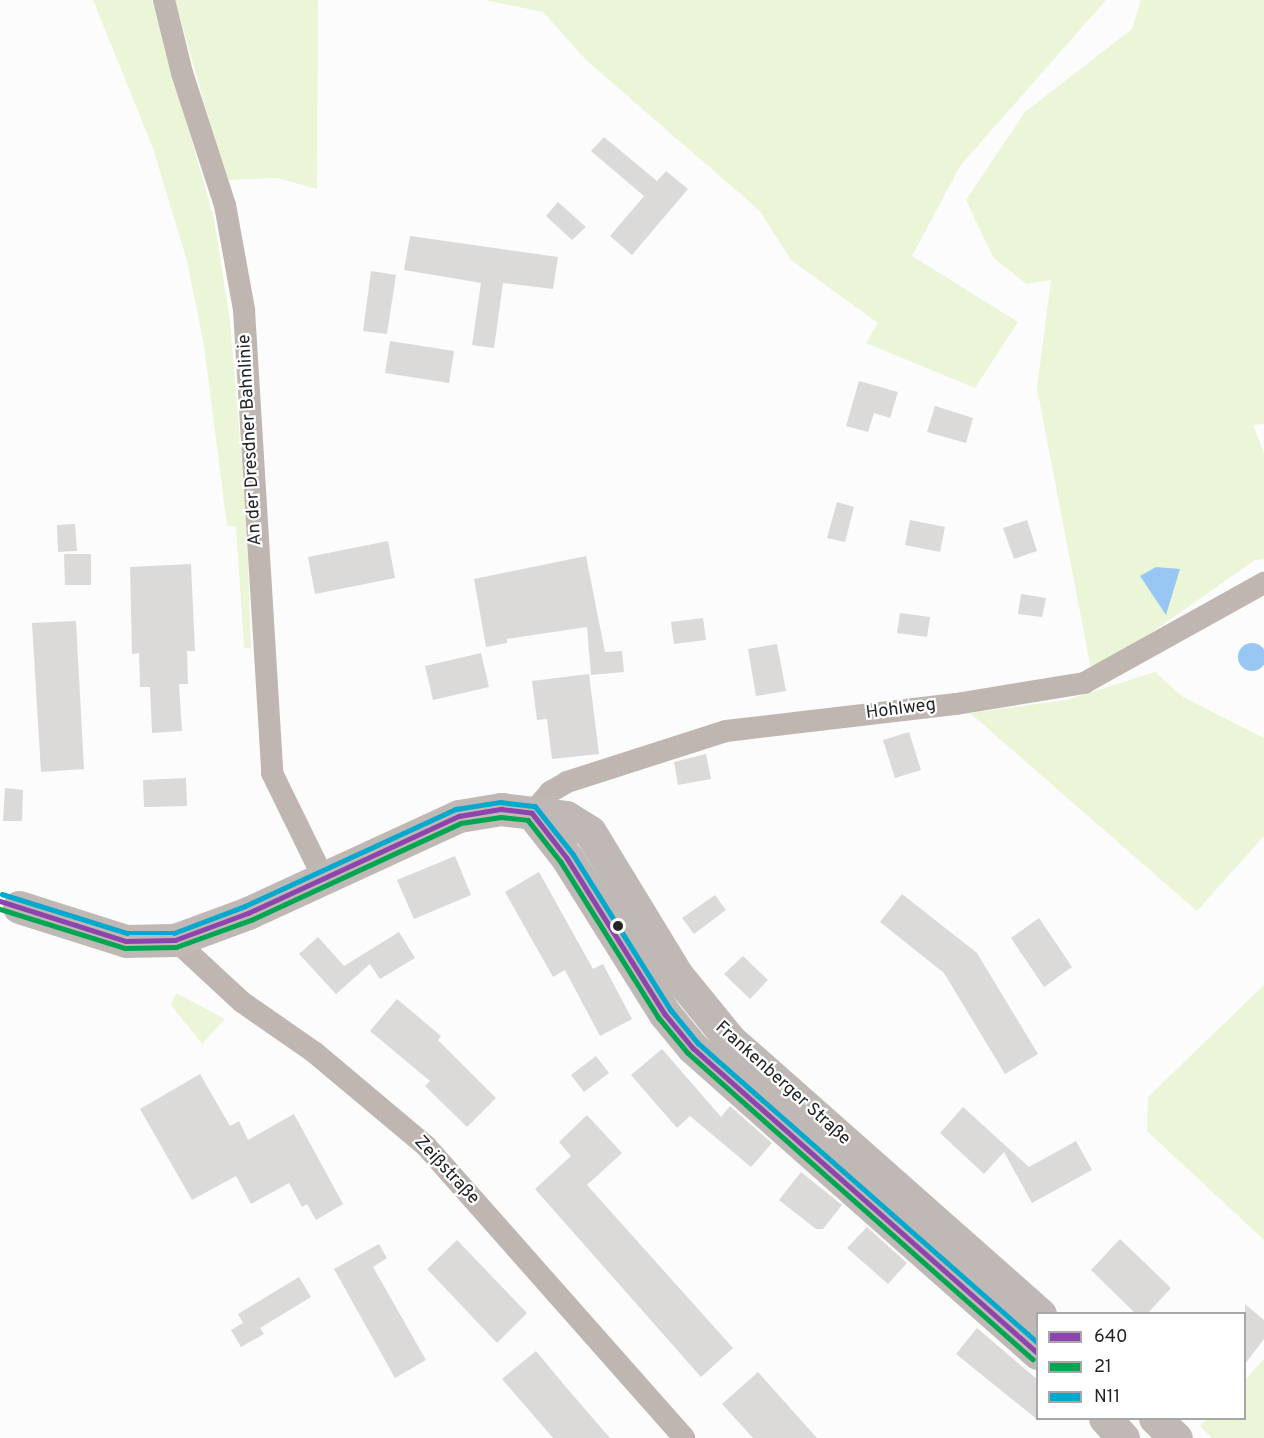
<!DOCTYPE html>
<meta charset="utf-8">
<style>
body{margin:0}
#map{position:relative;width:1264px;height:1438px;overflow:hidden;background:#fcfcfc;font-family:Overpass,sans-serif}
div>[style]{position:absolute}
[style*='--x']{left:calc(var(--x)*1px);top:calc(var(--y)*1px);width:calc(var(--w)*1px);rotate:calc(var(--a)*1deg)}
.green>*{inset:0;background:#eaf6d7}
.water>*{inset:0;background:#99c7f3}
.round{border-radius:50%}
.building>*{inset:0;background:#dcdad9}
.street>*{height:22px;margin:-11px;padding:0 11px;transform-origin:11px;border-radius:11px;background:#c0b6b1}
.primary>*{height:33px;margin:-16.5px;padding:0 16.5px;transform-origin:16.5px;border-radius:16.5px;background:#c0b8b5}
.bus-1>*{height:4.5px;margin:-2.25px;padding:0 2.25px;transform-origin:2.25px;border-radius:2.25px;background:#8e44ad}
.bus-2>*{height:4.5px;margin:-2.25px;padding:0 2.25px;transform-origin:2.25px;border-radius:2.25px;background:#00a651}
.bus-3>*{height:4.5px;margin:-2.25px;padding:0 2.25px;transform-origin:2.25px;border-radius:2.25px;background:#00a9ce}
.dots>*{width:16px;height:16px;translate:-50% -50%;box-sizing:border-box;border:3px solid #fff;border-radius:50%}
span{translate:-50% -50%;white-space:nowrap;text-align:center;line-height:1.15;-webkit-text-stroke:4.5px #fff;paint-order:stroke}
.street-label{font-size:18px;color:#222427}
.legend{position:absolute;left:1036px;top:1312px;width:210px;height:108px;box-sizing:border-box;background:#fff;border:2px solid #a7a7a9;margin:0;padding:8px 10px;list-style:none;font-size:18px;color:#222427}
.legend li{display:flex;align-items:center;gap:12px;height:30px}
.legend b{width:30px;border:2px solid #a7a7a9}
</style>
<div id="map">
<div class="green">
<div style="clip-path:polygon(93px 0,152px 0,214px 219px,230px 321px,246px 512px,251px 648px,244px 648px,236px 526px,227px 526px,204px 345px,187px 261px,153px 148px)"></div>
<div style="clip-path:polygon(175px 0,318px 0,317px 189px,277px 178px,226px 180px)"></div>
<div style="clip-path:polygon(485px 0,1106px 0,960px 166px,912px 256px,1018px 322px,975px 388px,866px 343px,878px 323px,791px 260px,760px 211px,586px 60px,543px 12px)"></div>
<div style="clip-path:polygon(1141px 0,1264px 0,1264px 424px,1253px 425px,1264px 453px,1264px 559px,1255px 560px,1092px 674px,1037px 388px,1051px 280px,1026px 284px,993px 257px,966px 200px,1025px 112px,1132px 29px)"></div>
<div style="clip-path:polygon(1155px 672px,1183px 697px,1264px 738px,1264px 836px,1197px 911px,970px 713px,1067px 700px)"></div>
<div style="clip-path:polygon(1264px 985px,1264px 1240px,1147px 1131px,1148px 1097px)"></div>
<div style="clip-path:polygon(176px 993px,225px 1019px,202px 1044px,171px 1005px)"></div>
<div style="clip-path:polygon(1264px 1359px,1264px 1438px,1212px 1438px,1200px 1426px,1207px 1419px,1244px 1418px,1245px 1380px)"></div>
</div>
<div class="water">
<div style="clip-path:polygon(1156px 567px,1180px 569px,1166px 615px,1140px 576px)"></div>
<div class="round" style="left:1238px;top:643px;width:28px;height:28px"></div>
</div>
<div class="building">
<div style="clip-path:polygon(604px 137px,657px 181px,666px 171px,688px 189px,632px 255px,610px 236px,644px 196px,591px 151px)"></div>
<div style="clip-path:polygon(558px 202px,586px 227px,572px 240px,546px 216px)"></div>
<div style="clip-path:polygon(410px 236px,558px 257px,553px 289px,503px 283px,494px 348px,472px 345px,481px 283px,404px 270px)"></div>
<div style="clip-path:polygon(371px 271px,396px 275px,387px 334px,363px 331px)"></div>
<div style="clip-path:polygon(390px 341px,454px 351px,449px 383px,385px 373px)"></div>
<div style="clip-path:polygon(859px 381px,898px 392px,890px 418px,874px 413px,868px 432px,846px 426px)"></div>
<div style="clip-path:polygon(935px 406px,973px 418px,966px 443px,927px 432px)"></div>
<div style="clip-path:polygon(837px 502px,854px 507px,845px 542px,827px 538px)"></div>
<div style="clip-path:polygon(910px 520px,945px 527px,940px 552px,905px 545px)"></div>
<div style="clip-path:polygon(1027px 520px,1037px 551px,1014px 559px,1003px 528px)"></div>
<div style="clip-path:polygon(75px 524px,77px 551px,58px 552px,57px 525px)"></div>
<div style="clip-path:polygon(388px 541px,395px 578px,315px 594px,308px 557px)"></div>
<div style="clip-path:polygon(64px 554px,91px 554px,91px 585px,65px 585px)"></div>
<div style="clip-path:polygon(586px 556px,605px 652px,622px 651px,624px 672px,591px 675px,587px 627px,507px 639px,507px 643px,486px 647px,474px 579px)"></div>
<div style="clip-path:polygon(191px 564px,195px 651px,187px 651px,188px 684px,179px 684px,182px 731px,152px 733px,150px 687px,140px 687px,139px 653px,132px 654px,130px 567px)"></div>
<div style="clip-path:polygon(1021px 594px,1046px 598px,1042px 617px,1018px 614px)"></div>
<div style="clip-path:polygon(900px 613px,930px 617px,927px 637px,897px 633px)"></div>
<div style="clip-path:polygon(703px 618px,706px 640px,674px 644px,671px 622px)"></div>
<div style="clip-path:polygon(76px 621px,84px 769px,41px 772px,32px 623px)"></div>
<div style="clip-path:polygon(777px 644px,786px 691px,756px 696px,748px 649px)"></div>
<div style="clip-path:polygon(481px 653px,489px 687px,433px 700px,425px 666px)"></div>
<div style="clip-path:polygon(589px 674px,599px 754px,552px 759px,547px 719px,537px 720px,532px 681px)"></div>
<div style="clip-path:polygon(909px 732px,921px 770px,895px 778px,883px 740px)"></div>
<div style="clip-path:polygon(706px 754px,711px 779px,678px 785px,674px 762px)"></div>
<div style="clip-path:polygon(186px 778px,187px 806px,144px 807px,143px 780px)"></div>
<div style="clip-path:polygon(5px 788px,23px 790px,22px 821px,3px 821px)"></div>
<div style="clip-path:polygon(455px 856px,471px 895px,414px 919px,397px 880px)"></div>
<div style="clip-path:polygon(539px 872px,593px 969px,603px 964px,632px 1019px,600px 1036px,565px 970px,553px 977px,505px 892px)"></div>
<div style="clip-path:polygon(902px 894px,977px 953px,1038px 1054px,1005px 1074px,944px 973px,880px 922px)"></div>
<div style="clip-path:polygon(715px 895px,726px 910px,694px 934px,682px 918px)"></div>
<div style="clip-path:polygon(1039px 918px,1072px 967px,1044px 987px,1011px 938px)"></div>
<div style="clip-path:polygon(399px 932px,415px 958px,380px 979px,370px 964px,336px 994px,299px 954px,318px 937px,344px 966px)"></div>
<div style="clip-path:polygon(743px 956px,768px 980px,750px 999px,724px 974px)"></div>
<div style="clip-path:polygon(397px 999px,441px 1036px,438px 1040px,496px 1098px,467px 1127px,425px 1086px,430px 1081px,370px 1031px)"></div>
<div style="clip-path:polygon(662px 1049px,721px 1117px,730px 1106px,772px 1143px,751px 1167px,690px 1116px,677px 1128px,631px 1075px)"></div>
<div style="clip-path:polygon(596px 1056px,609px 1073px,584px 1092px,571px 1075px)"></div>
<div style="clip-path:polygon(200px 1074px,230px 1126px,239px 1121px,248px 1140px,294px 1114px,343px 1204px,316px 1220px,307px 1204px,302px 1207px,289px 1183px,251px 1204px,236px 1176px,192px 1200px,140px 1109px)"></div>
<div style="clip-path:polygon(963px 1107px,1029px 1167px,1076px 1141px,1092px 1170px,1032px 1203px,1004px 1152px,984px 1174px,940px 1133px)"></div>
<div style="clip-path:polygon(587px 1115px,622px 1153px,587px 1185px,733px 1348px,701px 1377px,535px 1189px,571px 1156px,559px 1142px)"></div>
<div style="clip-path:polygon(801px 1172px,842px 1205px,823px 1229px,816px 1229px,779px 1200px)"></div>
<div style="clip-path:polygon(867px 1227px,907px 1263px,888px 1284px,847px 1248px)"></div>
<div style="clip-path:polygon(1120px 1239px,1171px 1288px,1147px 1314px,1136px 1314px,1091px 1270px)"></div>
<div style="clip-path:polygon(457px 1240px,527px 1313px,497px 1343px,427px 1269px)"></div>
<div style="clip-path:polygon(379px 1244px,387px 1258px,373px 1267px,426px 1360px,395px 1378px,334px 1269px)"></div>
<div style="clip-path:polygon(299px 1277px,311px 1297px,260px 1328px,264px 1334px,241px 1347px,231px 1330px,243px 1323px,238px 1314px)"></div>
<div style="clip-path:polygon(1245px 1304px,1264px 1320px,1264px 1339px,1245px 1364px)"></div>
<div style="clip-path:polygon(977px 1328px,1038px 1380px,1038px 1420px,956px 1354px)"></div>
<div style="clip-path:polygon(536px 1351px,565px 1386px,610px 1438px,553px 1438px,502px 1379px)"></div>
<div style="clip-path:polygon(758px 1372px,791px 1409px,817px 1438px,753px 1438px,722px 1404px)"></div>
</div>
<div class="street">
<div style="--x:164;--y:0;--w:75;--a:76.1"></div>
<div style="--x:182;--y:73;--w:139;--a:72"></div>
<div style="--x:225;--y:205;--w:107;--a:79.7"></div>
<div style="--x:244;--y:310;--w:464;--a:86.5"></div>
<div style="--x:272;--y:773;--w:118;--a:63.9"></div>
<div style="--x:532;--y:813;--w:28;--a:-49"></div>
<div style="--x:550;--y:792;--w:20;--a:-30"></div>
<div style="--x:567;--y:782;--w:167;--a:-17.8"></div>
<div style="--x:726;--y:731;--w:232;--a:-6.7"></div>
<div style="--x:956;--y:704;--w:130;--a:-9.3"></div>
<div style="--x:1084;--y:683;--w:206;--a:-29.1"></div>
<div style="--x:175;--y:940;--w:91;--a:42.8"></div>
<div style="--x:242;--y:1002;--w:88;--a:34.8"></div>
<div style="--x:314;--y:1052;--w:146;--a:40"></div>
<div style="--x:426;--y:1146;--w:390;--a:48.5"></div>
</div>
<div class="primary">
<div style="--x:532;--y:813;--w:57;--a:52.1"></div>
<div style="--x:567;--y:858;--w:184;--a:57.9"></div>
<div style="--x:665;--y:1014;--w:44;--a:50.5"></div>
<div style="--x:693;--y:1048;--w:460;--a:41.5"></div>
<div style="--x:19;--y:907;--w:112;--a:17.6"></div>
<div style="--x:126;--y:941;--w:49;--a:-1.2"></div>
<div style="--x:175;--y:940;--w:78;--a:-20.3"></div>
<div style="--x:248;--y:913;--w:232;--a:-24.7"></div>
<div style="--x:459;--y:816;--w:43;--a:-9.5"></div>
<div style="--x:501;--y:809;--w:65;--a:7"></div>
<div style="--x:566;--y:817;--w:28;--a:32"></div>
<div style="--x:590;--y:832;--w:167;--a:58.7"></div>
<div style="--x:677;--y:975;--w:84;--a:50.8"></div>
<div style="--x:730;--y:1040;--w:414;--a:41.5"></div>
<div style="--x:1105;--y:1418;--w:27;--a:48"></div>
<div style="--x:1155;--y:1418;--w:29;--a:44"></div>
</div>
<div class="bus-1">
<div style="--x:0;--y:901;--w:132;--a:17.6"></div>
<div style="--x:126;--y:941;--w:49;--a:-1.2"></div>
<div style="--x:175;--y:940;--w:78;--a:-20.3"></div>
<div style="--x:248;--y:913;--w:232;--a:-24.7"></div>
<div style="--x:459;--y:816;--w:43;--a:-9.5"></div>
<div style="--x:501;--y:809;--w:31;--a:7"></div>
<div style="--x:532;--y:813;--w:57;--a:52.1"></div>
<div style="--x:567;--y:858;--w:184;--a:57.9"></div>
<div style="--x:665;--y:1014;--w:44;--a:50.5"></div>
<div style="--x:693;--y:1048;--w:460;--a:41.5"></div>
</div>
<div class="bus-2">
<div style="--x:0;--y:909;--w:131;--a:17.3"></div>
<div style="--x:125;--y:948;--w:51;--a:-1.1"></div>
<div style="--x:176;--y:947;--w:80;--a:-19.8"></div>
<div style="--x:251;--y:920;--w:231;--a:-24.8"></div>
<div style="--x:461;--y:823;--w:40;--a:-8.5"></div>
<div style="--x:501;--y:817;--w:27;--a:6"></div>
<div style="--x:528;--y:820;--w:53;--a:51.8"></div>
<div style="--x:561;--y:862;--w:184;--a:57.9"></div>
<div style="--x:659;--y:1018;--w:45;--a:50.4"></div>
<div style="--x:688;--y:1053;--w:461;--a:41.6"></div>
</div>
<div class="bus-3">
<div style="--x:2;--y:894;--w:131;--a:17.3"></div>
<div style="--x:127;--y:933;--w:47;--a:0"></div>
<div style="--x:174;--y:933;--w:76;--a:-20.8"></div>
<div style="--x:245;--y:906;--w:232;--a:-24.7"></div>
<div style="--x:456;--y:809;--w:45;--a:-9"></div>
<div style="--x:500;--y:802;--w:35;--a:7"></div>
<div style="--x:535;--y:806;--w:61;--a:51.6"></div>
<div style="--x:573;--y:854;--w:184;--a:57.9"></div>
<div style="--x:671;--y:1010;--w:43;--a:50.7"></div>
<div style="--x:698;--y:1043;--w:453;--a:41.4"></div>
</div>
<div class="dots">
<div style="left:618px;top:926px;background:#222427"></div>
</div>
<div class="street-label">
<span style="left:251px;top:440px;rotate:-93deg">An der Dresdner Bahnlinie</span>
<span style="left:901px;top:710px;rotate:-7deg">Hohlweg</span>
<span style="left:782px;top:1084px;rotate:42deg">Frankenberger Straße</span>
<span style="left:446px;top:1171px;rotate:47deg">Zeißstraße</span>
</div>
<ul class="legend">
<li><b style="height:8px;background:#8e44ad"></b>640</li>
<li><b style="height:8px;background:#00a651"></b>21</li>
<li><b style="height:8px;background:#00a9ce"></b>N11</li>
</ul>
</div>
